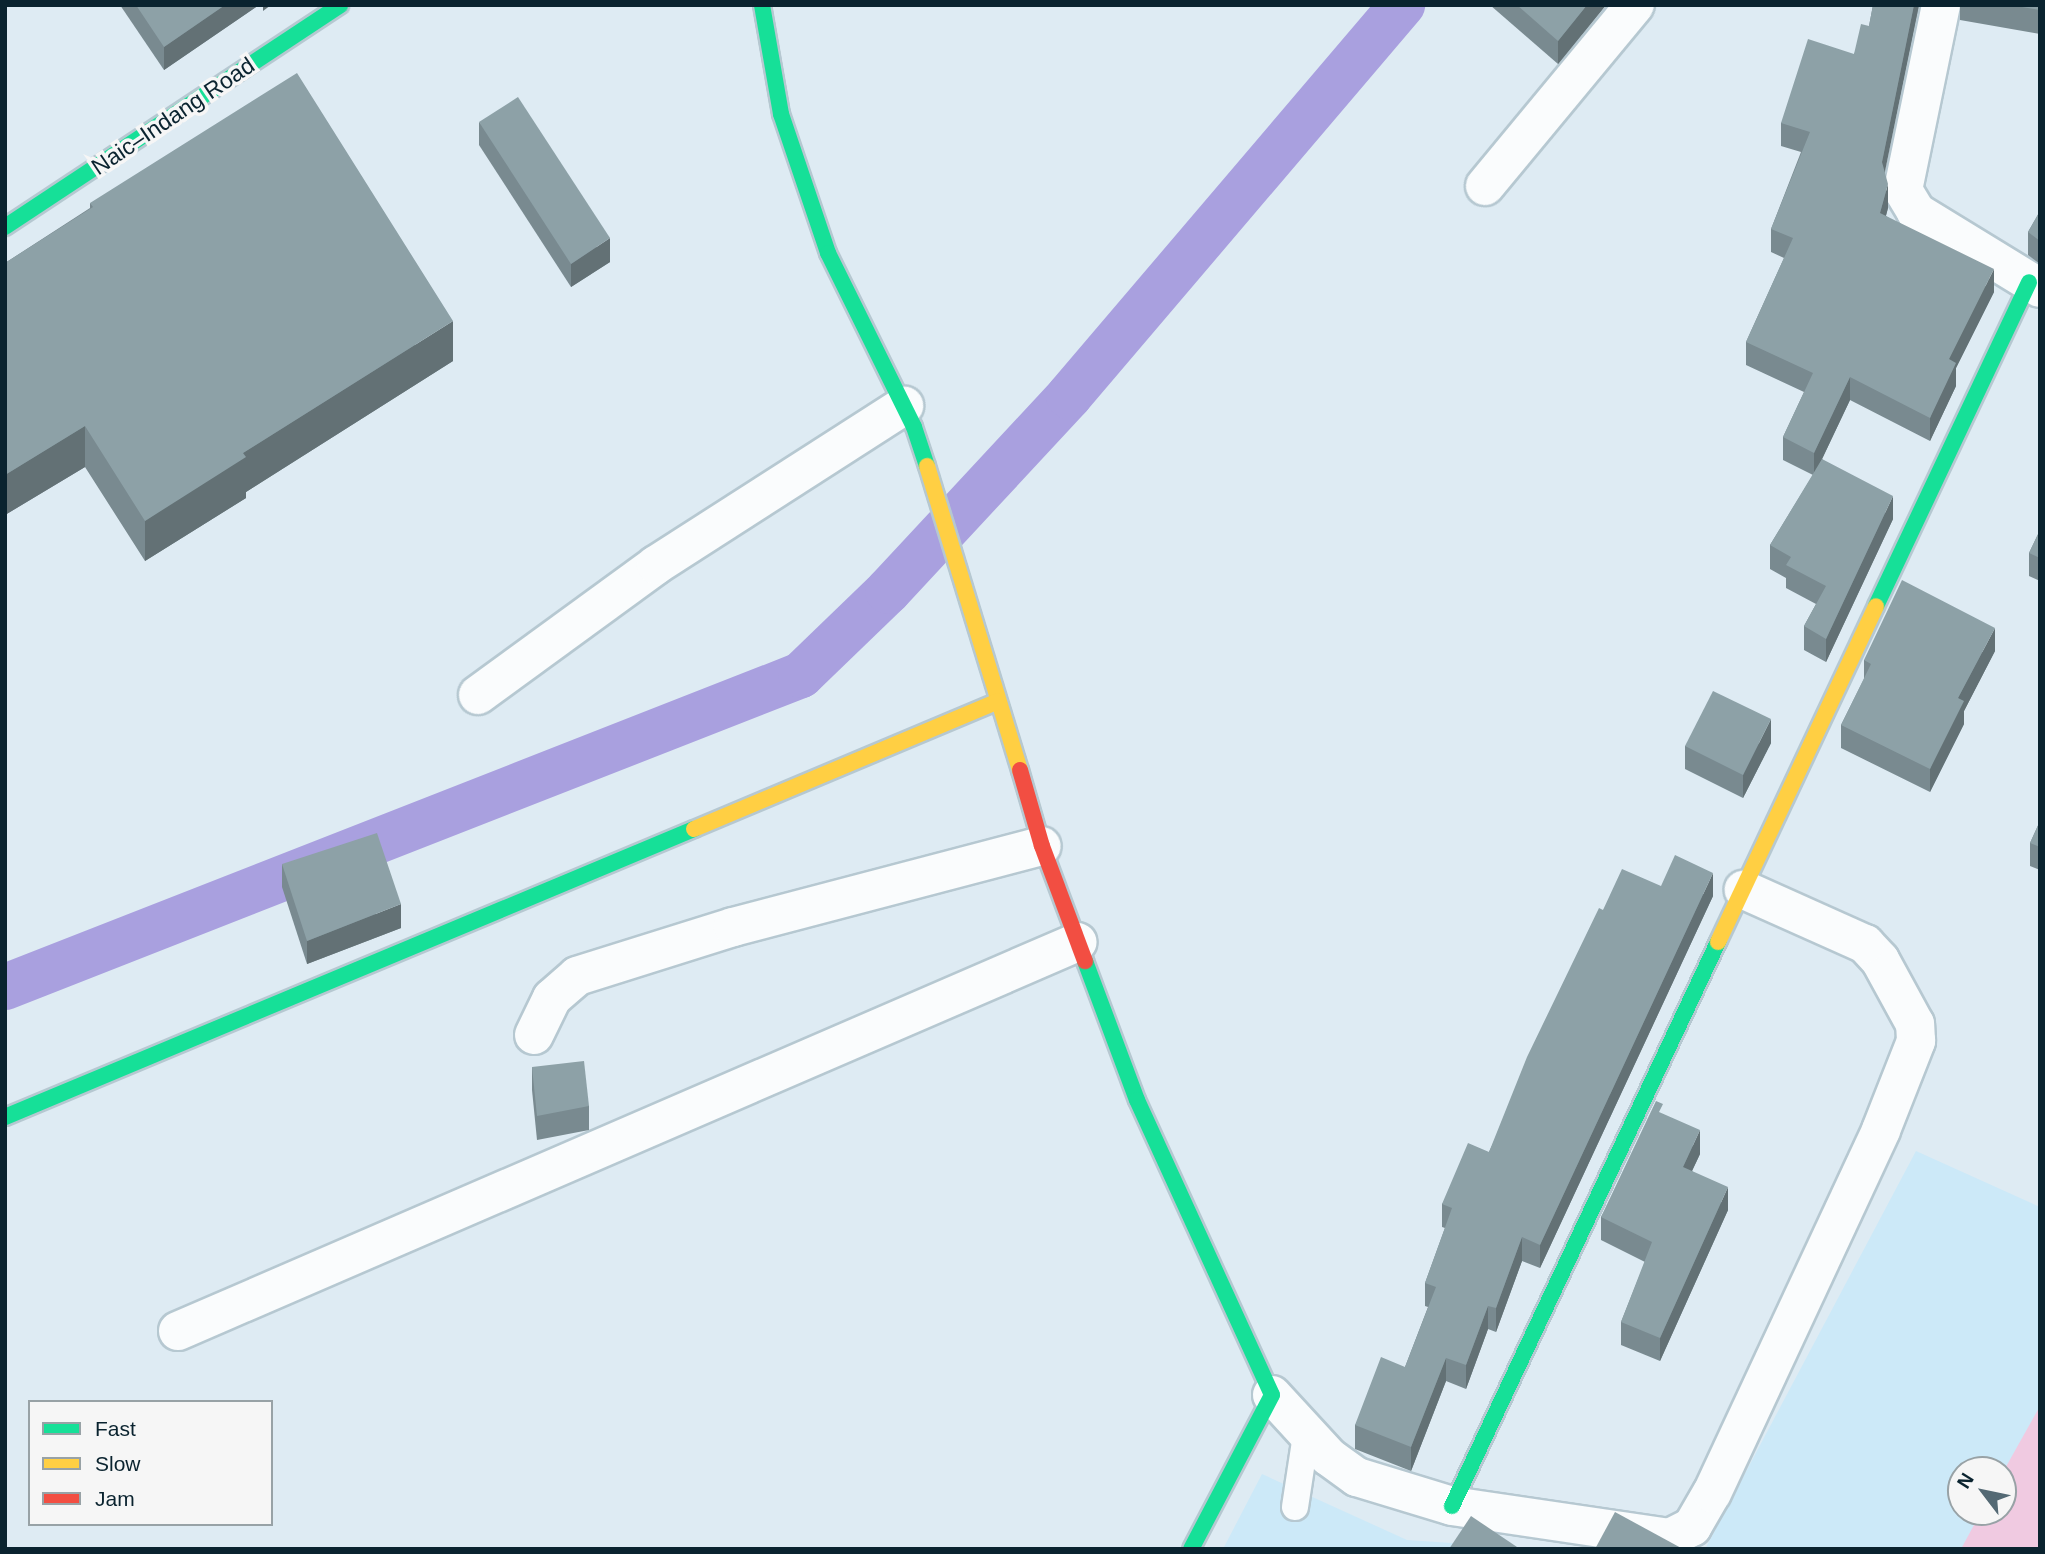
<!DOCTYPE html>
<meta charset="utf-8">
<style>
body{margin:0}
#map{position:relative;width:2045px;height:1554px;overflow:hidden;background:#deebf3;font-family:Helvetica,sans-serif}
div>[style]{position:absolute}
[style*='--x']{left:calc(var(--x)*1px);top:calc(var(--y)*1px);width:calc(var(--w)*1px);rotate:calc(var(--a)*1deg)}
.built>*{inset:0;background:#cce9f8}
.green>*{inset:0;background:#f0cae1}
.canal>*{height:46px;margin:-23px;padding:0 23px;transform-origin:23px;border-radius:23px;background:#a9a0df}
.roads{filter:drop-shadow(2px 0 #b6c8d1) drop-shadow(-2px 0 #b6c8d1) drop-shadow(0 2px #b6c8d1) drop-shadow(0 -2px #b6c8d1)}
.lane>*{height:26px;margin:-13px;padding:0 13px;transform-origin:13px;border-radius:13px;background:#fafcfd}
.street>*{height:38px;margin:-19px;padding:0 19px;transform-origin:19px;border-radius:19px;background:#fafcfd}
.fast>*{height:16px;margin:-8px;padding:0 8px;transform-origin:8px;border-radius:8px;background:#16e098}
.slow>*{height:16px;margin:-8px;padding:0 8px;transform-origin:8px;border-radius:8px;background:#ffcf43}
.jam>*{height:16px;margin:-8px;padding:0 8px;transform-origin:8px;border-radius:8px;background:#f24e42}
.wall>*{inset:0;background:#798a90}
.shaded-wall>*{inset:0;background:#637175}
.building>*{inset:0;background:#8da1a7}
span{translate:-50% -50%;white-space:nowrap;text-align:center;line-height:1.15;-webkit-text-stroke:7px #f6f6f6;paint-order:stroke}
.street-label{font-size:23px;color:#0a232f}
.frame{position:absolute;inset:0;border:7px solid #0a232f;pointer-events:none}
.legend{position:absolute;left:28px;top:1400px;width:245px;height:126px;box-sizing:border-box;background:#f6f6f6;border:2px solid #98a2a6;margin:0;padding:9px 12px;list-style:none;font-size:21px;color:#0a232f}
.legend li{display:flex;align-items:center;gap:14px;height:35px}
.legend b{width:35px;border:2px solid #98a2a6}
.north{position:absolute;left:1947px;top:1456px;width:70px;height:70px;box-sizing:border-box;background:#f6f6f6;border:2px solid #98a2a6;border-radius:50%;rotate:302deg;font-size:19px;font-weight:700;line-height:28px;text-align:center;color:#0a232f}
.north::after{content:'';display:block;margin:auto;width:24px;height:32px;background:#546974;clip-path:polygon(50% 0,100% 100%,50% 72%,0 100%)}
</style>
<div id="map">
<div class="built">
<div style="clip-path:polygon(evenodd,1916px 1151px,2040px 1207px,2040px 1549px,1705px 1549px,1916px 1151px,1961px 1470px,2003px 1470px,2003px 1512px,1961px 1512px,1961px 1470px)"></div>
<div style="clip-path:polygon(1262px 1474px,1407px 1540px,1542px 1549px,1223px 1549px)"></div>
</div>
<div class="green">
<div style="clip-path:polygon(2040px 1406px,2040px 1549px,1961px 1549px,1981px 1512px,2003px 1512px,2003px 1472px)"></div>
</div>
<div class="canal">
<div style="--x:5;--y:987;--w:855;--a:-21.4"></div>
<div style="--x:801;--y:675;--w:121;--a:-44"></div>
<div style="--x:888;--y:591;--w:266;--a:-47.1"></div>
<div style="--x:1069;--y:396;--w:514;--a:-49.58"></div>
</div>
<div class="roads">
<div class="lane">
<div style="--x:1295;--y:1507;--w:73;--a:-81.3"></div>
</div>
<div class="street">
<div style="--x:1941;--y:5;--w:189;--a:101.6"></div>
<div style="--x:1903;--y:190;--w:26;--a:59"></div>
<div style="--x:1916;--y:212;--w:145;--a:31.5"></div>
<div style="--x:1485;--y:186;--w:235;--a:-50.4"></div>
<div style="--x:478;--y:695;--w:220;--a:-36.1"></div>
<div style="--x:656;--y:565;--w:295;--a:-32.7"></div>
<div style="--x:534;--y:1035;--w:41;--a:-64.1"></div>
<div style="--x:552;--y:998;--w:33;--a:-41"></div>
<div style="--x:577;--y:976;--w:164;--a:-17.4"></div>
<div style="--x:733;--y:927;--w:319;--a:-14.7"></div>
<div style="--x:178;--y:1331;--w:980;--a:-23.38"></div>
<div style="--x:1272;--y:1395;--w:84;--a:47.4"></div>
<div style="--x:1329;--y:1457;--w:34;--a:36"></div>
<div style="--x:1357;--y:1477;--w:99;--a:17"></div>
<div style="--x:1452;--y:1506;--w:220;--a:8.4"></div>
<div style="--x:1670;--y:1538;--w:25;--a:-27"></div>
<div style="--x:1692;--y:1527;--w:39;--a:-60"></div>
<div style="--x:1712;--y:1493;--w:400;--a:-65"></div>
<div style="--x:1881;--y:1130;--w:96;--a:-68.5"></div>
<div style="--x:1916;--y:1041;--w:17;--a:-93"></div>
<div style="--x:1915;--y:1024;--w:73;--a:-118.7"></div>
<div style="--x:1880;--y:960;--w:22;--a:-133"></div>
<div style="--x:1865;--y:944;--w:133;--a:-155.9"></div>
</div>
<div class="fast">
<div style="--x:762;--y:5;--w:111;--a:80.1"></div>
<div style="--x:781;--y:114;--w:147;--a:71.3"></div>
<div style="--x:828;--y:253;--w:194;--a:63.7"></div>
<div style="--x:914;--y:427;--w:41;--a:71.6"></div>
<div style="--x:5;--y:227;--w:402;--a:-33.5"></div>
<div style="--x:1876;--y:606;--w:358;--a:-64.7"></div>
<div style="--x:1085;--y:961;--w:148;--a:69.5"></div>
<div style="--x:1137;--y:1100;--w:324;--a:65.4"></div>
<div style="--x:1272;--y:1395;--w:174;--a:117.7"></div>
<div style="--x:5;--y:1117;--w:747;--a:-22.68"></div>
<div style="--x:1452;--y:1506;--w:624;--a:-64.75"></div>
</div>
<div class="slow">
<div style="--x:927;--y:466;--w:318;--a:73"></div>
<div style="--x:694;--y:829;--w:330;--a:-22.8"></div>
<div style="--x:1718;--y:942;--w:371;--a:-64.8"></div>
</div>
<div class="jam">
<div style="--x:1020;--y:770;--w:79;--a:73.9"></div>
<div style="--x:1042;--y:846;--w:123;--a:69.5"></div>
</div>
</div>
<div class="wall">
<div style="clip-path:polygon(120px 5px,259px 5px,164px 70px)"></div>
<div style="clip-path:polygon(1490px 5px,1606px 5px,1558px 64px)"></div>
<div style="clip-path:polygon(1873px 5px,1919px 5px,1884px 172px,1888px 208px,1886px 216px,1994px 292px,1956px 368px,1956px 386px,1930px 441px,1850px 400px,1822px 459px,1893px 519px,1826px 662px,1804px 650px,1804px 626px,1816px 604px,1786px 588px,1786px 578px,1770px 569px,1770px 545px,1813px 475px,1783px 460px,1783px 437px,1804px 392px,1746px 365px,1746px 342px,1784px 258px,1771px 252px,1771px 229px,1801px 152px,1781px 146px,1781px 123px,1854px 54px,1869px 26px)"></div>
<div style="clip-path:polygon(1960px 5px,2040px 5px,2040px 34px,1960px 20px)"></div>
<div style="clip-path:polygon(479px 122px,610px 262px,571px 287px,479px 145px)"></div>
<div style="clip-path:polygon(90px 203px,453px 361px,246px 492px,246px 498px,145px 561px,85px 467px,5px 515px,5px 263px,90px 208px)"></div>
<div style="clip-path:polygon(2040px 211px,2040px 264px,2028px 255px,2028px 232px)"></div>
<div style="clip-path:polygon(2040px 530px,2040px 581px,2029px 576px,2029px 553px)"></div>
<div style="clip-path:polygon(1995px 651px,1964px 711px,1964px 724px,1930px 792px,1841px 748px,1841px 725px,1864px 679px,1864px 660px)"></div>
<div style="clip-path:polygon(1771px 743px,1743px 798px,1685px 769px,1685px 746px)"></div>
<div style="clip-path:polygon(2040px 821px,2040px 870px,2030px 866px,2030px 843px)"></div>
<div style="clip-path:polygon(282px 864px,401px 928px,307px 964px,282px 887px)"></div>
<div style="clip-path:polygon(1661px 886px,1713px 896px,1540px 1268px,1522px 1261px,1496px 1332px,1488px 1329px,1466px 1389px,1446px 1381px,1411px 1471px,1355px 1449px,1355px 1425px,1405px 1367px,1428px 1307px,1425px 1306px,1425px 1283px,1445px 1228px,1442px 1227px,1442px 1204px,1489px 1152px,1603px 910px)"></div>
<div style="clip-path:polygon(532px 1067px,589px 1106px,589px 1130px,537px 1140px,532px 1090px)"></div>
<div style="clip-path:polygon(1663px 1114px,1700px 1154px,1692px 1171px,1728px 1210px,1660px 1361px,1621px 1345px,1621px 1322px,1645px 1262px,1601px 1240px,1601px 1217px)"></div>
</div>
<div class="shaded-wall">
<div style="clip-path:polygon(225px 5px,259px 5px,164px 70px,164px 47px)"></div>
<div style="clip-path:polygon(263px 5px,271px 5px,263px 11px)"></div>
<div style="clip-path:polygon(1587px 5px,1606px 5px,1558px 64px,1558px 41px)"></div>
<div style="clip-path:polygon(1914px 5px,1919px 5px,1882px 186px,1882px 162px)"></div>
<div style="clip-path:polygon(1888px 184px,1888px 208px,1880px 236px,1880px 213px)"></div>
<div style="clip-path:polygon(610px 238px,610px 262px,571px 287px,571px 264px)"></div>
<div style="clip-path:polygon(1994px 269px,1994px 292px,1956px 368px,1956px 386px,1930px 441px,1930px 418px,1949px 359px)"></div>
<div style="clip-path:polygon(453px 321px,453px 361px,246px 492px,246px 498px,145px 561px,145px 521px,243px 453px)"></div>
<div style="clip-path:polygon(1850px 377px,1850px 400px,1814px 476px,1814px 453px)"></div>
<div style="clip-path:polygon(85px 426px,85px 467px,5px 515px,5px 475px)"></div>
<div style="clip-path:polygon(1893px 496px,1893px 519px,1826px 662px,1826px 639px)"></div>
<div style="clip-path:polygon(1995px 628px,1995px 651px,1964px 711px,1964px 724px,1930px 792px,1930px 769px,1958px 698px)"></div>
<div style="clip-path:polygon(1771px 719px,1771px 743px,1743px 798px,1743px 775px)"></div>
<div style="clip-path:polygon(1713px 873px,1713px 896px,1540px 1268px,1540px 1245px)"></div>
<div style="clip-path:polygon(401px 904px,401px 928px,307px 964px,307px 941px)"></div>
<div style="clip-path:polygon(1700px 1130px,1700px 1154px,1683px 1190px,1683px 1167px)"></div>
<div style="clip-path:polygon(1728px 1187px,1728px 1210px,1660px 1361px,1660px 1338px)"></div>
<div style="clip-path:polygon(1522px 1237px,1522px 1261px,1496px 1332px,1496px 1308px)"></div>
<div style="clip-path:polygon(1488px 1306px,1488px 1329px,1466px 1389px,1466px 1365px)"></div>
<div style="clip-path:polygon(1446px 1358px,1446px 1381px,1411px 1471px,1411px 1447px)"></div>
</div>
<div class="building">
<div style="clip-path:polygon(136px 5px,225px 5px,164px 47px)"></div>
<div style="clip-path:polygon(1517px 5px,1587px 5px,1558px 41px)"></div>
<div style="clip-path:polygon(1873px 5px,1914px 5px,1882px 162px,1888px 184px,1880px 213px,1994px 269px,1949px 359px,1956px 363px,1930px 418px,1850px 377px,1814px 453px,1783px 437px,1813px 373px,1746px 342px,1793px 238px,1771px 229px,1810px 132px,1781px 123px,1808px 39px,1854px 54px,1861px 24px,1869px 26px)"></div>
<div style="clip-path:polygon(2010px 5px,2040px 5px,2040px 10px)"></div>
<div style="clip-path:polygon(297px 73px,453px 321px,243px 453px,246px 457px,145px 521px,85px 426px,5px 475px,5px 263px,93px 207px,90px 203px)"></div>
<div style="clip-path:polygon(518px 97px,610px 238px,571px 264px,479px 122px)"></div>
<div style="clip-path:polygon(2040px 211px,2040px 241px,2028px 232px)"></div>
<div style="clip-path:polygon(1822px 459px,1893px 496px,1826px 639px,1804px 626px,1826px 586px,1786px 565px,1791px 557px,1770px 545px)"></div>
<div style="clip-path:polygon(2040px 530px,2040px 558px,2029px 553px)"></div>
<div style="clip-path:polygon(1902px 580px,1995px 628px,1958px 698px,1964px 701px,1930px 769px,1841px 725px,1871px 664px,1864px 660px)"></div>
<div style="clip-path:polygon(1713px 691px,1771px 719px,1743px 775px,1685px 746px)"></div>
<div style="clip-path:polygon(2040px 821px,2040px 847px,2030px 843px)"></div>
<div style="clip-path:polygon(377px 833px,401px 904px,307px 941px,282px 864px)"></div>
<div style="clip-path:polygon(1675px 855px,1713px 873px,1540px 1245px,1522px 1237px,1496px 1308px,1488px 1306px,1466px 1365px,1446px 1358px,1411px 1447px,1355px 1425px,1381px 1357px,1405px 1367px,1436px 1287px,1425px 1283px,1452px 1208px,1442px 1204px,1468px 1143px,1489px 1152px,1527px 1057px,1599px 908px,1603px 910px,1622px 869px,1661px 886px)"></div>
<div style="clip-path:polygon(584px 1061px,589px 1106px,537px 1116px,532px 1067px)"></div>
<div style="clip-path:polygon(1656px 1101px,1663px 1104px,1659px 1112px,1700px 1130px,1683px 1167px,1728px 1187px,1660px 1338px,1621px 1322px,1652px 1242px,1601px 1217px)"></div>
<div style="clip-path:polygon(1615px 1512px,1683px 1549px,1595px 1549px)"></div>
<div style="clip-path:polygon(1471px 1516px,1520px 1549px,1449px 1549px)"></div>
</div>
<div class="street-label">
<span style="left:173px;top:116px;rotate:-34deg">Naic–Indang Road</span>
</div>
<div class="frame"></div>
<ul class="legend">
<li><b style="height:9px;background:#16e098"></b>Fast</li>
<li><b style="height:9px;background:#ffcf43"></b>Slow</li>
<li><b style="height:9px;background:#f24e42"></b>Jam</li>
</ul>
<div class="north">N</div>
</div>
